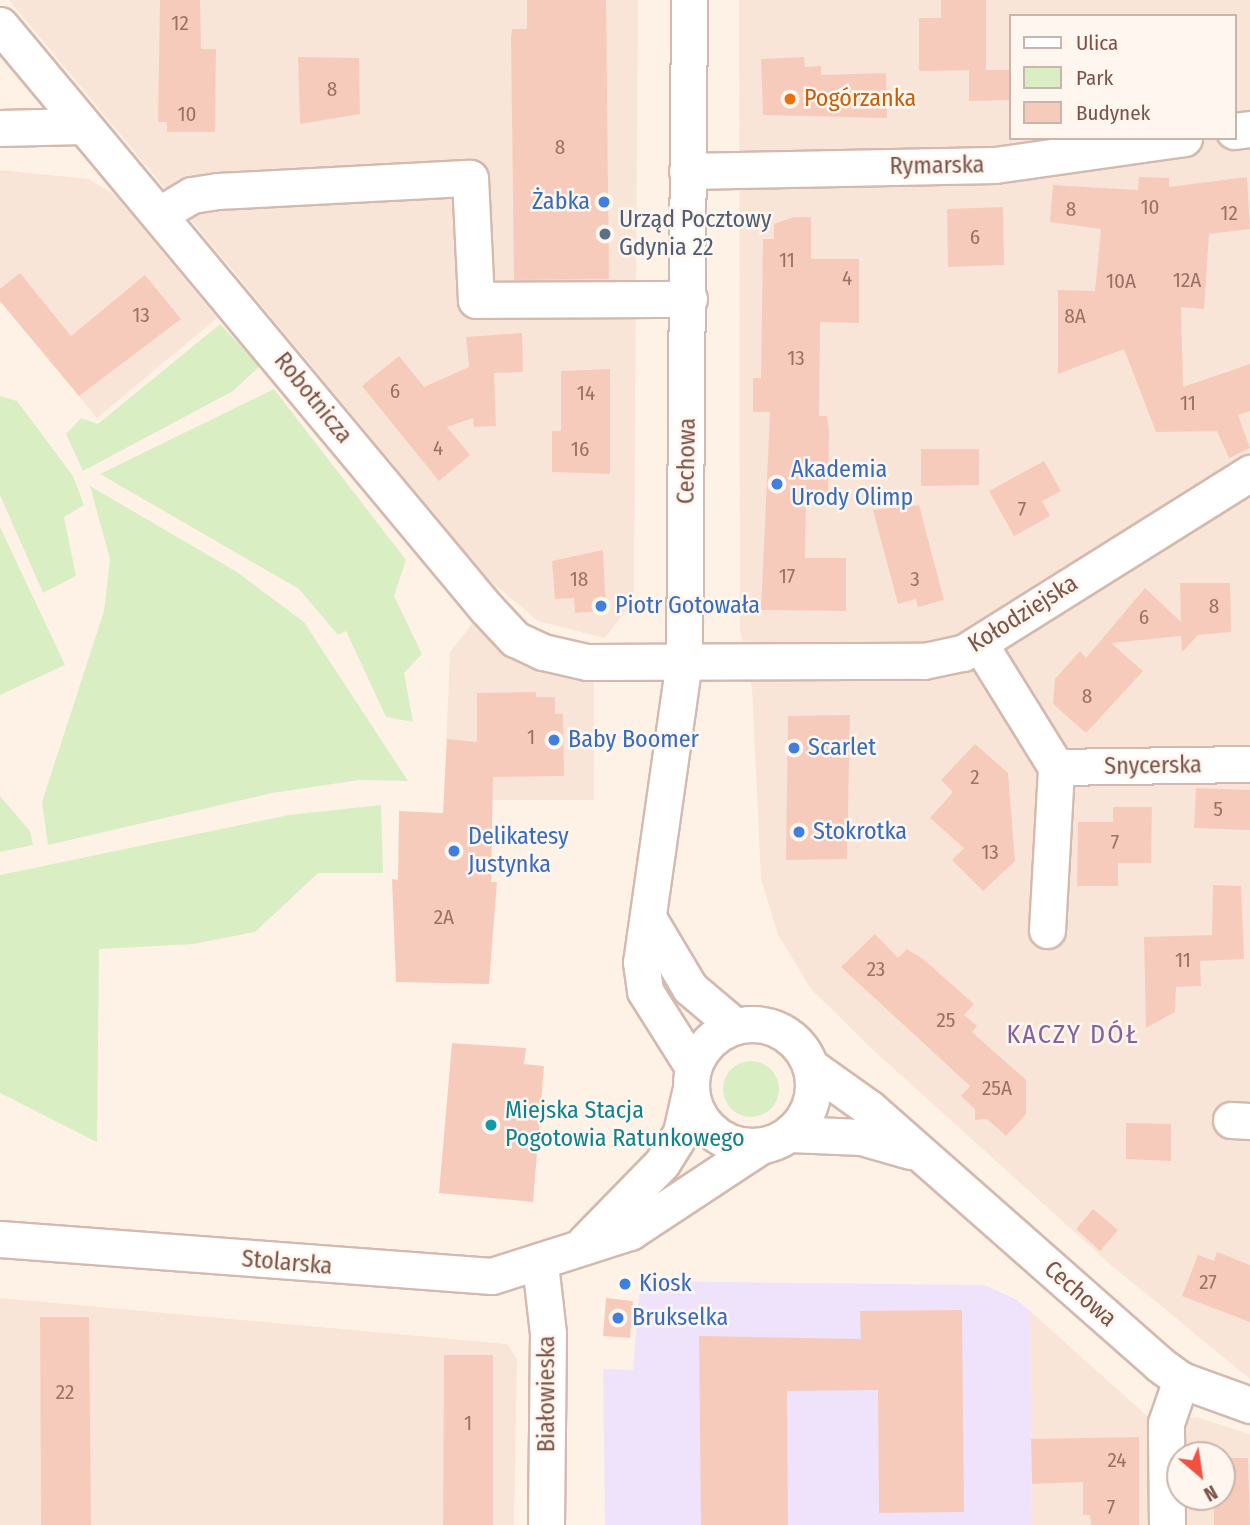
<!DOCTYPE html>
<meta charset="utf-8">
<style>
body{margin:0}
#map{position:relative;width:1250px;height:1525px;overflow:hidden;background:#fef2e7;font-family:"Fira Sans Condensed",sans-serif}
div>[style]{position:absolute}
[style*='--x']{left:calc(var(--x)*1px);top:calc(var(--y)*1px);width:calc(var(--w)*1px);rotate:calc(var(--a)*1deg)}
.residential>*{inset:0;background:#f9e5d7}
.education>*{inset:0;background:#efe3fb}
.green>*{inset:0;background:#daeec3}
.round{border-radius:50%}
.building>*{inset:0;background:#f7cbbb}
.roads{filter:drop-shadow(2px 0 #d4baae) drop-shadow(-2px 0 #d4baae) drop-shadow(0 2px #d4baae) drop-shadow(0 -2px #d4baae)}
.minor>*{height:35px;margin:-17.5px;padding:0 17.5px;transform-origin:17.5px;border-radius:17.5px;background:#fff}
.minor>.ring{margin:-17.5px;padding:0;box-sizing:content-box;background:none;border:35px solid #fff;border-radius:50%}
.dots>*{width:19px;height:19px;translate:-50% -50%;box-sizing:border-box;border:4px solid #fff6ef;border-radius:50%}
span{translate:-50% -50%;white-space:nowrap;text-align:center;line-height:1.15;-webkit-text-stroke:5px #fff6ef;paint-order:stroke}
.number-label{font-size:21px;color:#9a7165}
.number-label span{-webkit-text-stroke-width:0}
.food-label{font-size:24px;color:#c56008}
.left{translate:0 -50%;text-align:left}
.street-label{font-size:24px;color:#7b5348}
.shop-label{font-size:24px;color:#366cbe}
.right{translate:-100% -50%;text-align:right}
.service-label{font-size:24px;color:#4e5e75}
.culture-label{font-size:24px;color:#0d838f}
.neighbourhood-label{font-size:26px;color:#82639f;letter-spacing:2px}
.legend{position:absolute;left:1009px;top:14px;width:228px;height:126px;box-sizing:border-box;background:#fff6ef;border:2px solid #cab5ac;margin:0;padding:9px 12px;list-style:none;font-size:21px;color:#7b5348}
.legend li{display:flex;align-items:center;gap:14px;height:35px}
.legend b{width:35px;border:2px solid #cab5ac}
.north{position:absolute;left:1166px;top:1441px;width:70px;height:70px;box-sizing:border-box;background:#fff6ef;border:2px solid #cab5ac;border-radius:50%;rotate:151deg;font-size:19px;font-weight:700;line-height:28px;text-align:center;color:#7b5348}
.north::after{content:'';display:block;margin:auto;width:24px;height:32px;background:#f35041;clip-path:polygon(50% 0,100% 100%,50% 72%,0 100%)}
</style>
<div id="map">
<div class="residential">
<div style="clip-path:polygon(9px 0,638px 0,634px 600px,605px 638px,538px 621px,488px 579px)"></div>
<div style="clip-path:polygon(evenodd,739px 0,1250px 0,1250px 1379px,1111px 1265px,872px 1049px,811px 989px,778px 935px,761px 879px,752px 689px,740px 629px,739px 0,1010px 16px,1234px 16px,1234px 138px,1010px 138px,1010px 16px)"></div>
<div style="clip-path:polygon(0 170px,89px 179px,115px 195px,217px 318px,97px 418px,0 301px)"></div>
<div style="clip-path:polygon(472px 624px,546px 667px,594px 680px,594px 800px,444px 800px,450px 652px)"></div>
<div style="clip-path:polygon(0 1298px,507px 1344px,517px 1359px,514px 1525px,0 1525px)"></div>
<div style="clip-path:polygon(evenodd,1030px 1311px,1155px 1423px,1196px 1417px,1250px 1434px,1250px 1525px,1032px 1525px,1030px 1311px,1180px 1455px,1222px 1455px,1222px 1497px,1180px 1497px,1180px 1455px)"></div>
</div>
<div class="education">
<div style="clip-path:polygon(640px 1281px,985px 1285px,1017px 1300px,1030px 1311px,1032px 1525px,605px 1525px,603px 1369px,633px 1370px)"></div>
</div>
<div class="green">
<div style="clip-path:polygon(220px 324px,260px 366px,233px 391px,83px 471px,66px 434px,81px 418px,98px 424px)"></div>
<div style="clip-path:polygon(274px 389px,406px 560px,394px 596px,422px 654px,404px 673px,413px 722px,386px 717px,346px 631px,338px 635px,299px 589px,100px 474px)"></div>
<div style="clip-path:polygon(0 396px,17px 401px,73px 476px,84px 505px,64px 517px,76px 576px,43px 593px,0 495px)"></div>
<div style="clip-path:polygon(90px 486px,237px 572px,304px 622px,408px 781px,359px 780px,272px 793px,48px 845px,42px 802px,104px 611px,110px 559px)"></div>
<div style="clip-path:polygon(0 527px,65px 665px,0 695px)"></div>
<div style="clip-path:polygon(0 796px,30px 831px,33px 845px,0 852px)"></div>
<div style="clip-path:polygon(381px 805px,383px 873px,318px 873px,255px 932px,193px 944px,99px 949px,97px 1142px,0 1093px,0 875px,289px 815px)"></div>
<div class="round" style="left:723px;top:1061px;width:56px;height:56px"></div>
</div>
<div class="building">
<div style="clip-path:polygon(160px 0,200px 0,201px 49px,216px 49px,215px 132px,167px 132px,167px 122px,158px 122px)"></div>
<div style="clip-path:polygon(527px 0,606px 0,609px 279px,514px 280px,511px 38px,512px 29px,527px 29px)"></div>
<div style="clip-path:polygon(941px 0,986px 0,986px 70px,919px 71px,919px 18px,941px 18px)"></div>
<div style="clip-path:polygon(298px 57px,359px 58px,360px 114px,300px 124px)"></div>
<div style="clip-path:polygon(804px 57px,805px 67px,821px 66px,821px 75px,886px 73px,887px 118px,763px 115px,761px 59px)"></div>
<div style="clip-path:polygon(969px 70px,1010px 70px,1010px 100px,969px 101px)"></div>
<div style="clip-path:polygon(1139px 177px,1169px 178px,1169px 187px,1247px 177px,1250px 229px,1209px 234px,1204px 309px,1181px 307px,1183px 387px,1250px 364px,1250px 411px,1238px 415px,1250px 448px,1229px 458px,1217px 431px,1156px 432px,1124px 349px,1058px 374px,1058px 290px,1095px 291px,1101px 229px,1050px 222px,1053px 185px,1138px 190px)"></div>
<div style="clip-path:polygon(1003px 207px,1004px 265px,948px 267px,947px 209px)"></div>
<div style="clip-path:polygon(794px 217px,811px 217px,811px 259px,859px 259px,859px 323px,820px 322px,819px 416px,827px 416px,829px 431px,828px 496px,806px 495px,805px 558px,846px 558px,846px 611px,761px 610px,770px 412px,753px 412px,753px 378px,761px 378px,763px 239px,774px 239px,774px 224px)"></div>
<div style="clip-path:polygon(20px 273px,71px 336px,145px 275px,181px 319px,79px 396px,0 301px,0 289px)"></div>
<div style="clip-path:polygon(522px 333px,523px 372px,494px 373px,496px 426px,474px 427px,473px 418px,447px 427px,470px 455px,439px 481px,362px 386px,399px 356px,424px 387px,469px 367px,466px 337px)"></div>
<div style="clip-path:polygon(610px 369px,610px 474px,552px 472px,552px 431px,561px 431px,561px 371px)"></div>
<div style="clip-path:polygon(921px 449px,979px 449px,979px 485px,921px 486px)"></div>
<div style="clip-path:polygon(1044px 461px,1061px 491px,1042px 501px,1050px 516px,1014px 536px,989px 491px)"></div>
<div style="clip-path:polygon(919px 505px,944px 600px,918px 607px,916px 599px,898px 604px,873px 510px)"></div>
<div style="clip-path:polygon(603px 550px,606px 611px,575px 613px,574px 598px,555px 599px,552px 561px)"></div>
<div style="clip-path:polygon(1180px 583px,1230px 583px,1231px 632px,1198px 635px,1182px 652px,1181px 636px,1111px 643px,1143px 671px,1086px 733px,1053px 704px,1055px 679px,1080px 651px,1086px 658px,1145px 588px,1181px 622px)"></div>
<div style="clip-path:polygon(536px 692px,536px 697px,555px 697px,555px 714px,563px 714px,564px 776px,493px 777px,491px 882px,497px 882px,489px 984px,396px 982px,392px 879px,398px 880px,399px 811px,443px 813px,447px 739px,477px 742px,477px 693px)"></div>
<div style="clip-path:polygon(850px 715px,847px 859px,786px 860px,788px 716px)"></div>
<div style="clip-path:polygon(975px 744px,1008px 773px,1015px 861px,983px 891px,952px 860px,964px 848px,930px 818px,953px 792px,941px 780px)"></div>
<div style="clip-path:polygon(1196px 788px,1250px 790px,1250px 830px,1194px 828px)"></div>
<div style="clip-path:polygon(1113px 807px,1152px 807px,1151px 863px,1118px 863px,1118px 886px,1077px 886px,1078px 822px,1113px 822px)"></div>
<div style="clip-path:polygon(1213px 885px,1241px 886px,1244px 959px,1200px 961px,1201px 986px,1176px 987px,1175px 1012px,1146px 1028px,1144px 937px,1212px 935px)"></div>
<div style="clip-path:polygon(875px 934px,898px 958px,907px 949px,923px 959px,974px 1004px,964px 1015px,977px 1026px,972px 1032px,1026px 1080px,1026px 1114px,1006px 1136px,987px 1119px,975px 1120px,975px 1109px,961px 1096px,970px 1086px,841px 967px)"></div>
<div style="clip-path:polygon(452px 1043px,526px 1048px,524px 1064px,544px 1066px,533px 1202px,439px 1193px)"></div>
<div style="clip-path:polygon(1126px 1123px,1171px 1124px,1171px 1161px,1126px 1159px)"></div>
<div style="clip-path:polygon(1093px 1209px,1118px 1230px,1100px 1251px,1076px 1229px)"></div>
<div style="clip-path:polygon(1217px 1252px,1250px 1265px,1250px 1322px,1182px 1296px,1198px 1255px,1214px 1261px)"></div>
<div style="clip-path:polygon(606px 1298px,633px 1301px,630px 1338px,603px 1336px)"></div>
<div style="clip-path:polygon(962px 1310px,964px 1512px,879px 1513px,878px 1390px,787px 1391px,788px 1525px,701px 1525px,699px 1336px,861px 1339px,860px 1311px)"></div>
<div style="clip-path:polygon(40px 1317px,89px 1317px,91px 1525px,41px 1525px)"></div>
<div style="clip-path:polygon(444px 1355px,493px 1355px,493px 1525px,443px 1525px)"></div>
<div style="clip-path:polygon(1139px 1437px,1139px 1525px,1091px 1525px,1090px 1515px,1083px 1515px,1083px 1482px,1032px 1484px,1031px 1439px)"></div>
<div style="clip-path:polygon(1222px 1458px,1248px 1458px,1250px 1525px,1214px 1525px,1214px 1497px,1222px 1497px)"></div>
</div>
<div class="roads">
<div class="minor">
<div style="--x:689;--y:0;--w:661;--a:90.43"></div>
<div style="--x:684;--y:661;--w:304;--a:98.1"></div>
<div style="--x:641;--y:962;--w:29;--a:82"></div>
<div style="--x:645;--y:991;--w:90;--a:57.7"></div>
<div style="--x:0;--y:25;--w:760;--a:50.18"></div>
<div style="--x:487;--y:609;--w:41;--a:47"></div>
<div style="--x:515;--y:639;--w:31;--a:25"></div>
<div style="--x:543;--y:652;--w:45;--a:12.8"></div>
<div style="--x:587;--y:662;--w:337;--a:-0.2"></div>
<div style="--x:924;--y:661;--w:40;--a:-12"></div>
<div style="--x:963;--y:653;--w:339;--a:-32.1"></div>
<div style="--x:0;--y:128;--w:83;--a:-1.4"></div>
<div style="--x:1234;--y:131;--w:16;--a:-7"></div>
<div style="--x:687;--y:171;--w:308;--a:-1.1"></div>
<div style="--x:995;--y:165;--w:191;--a:-8.1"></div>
<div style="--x:160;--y:214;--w:37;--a:-31"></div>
<div style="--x:192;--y:195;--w:26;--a:-9"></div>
<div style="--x:218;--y:191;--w:252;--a:-3"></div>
<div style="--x:470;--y:178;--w:122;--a:87.2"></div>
<div style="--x:476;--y:300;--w:213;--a:-0.3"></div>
<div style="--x:981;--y:646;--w:142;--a:58.2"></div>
<div style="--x:1056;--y:767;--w:194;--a:-0.9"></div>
<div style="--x:650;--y:921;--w:78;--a:59.2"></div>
<div style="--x:690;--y:988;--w:59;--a:40.2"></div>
<div style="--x:1047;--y:930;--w:163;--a:-86.8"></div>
<div class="ring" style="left:691px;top:1024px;width:87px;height:87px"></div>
<div style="--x:810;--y:1066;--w:72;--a:35.4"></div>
<div style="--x:869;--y:1108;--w:387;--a:41.4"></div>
<div style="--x:1159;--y:1364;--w:27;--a:36"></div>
<div style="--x:1181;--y:1380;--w:73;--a:19.9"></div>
<div style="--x:1231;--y:1120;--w:19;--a:3"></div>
<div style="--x:790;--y:1134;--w:71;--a:2.4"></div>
<div style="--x:861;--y:1137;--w:51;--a:15.9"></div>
<div style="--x:0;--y:1239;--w:493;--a:4.3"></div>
<div style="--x:492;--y:1276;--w:145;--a:-17.7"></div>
<div style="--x:630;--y:1232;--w:154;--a:-33.4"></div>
<div style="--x:585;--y:1242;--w:110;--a:-45.7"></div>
<div style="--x:662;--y:1163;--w:36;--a:-58"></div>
<div style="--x:681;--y:1132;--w:41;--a:-77.3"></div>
<div style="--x:540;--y:1264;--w:69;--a:83.4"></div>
<div style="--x:548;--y:1333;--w:192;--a:90.6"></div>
<div style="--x:1167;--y:1525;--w:102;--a:-90.6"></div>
<div style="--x:1166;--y:1423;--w:46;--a:-70.8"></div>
</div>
</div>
<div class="dots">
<div style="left:790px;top:99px;background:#e8710a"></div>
<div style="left:604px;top:202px;background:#3f7fe0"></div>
<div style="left:605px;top:234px;background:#5c6f8a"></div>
<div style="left:777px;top:484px;background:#3f7fe0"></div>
<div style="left:601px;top:606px;background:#3f7fe0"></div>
<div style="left:554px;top:740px;background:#3f7fe0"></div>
<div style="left:794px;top:748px;background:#3f7fe0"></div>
<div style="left:799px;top:832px;background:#3f7fe0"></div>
<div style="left:454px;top:851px;background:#3f7fe0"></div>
<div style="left:491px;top:1125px;background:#0f9aa8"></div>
<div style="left:625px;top:1284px;background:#3f7fe0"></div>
<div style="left:618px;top:1318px;background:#3f7fe0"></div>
</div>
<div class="number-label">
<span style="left:180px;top:23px">12</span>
<span style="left:332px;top:89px">8</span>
<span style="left:187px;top:114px">10</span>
<span style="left:560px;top:147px">8</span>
<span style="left:1150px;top:207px">10</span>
<span style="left:1071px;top:209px">8</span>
<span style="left:1229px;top:213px">12</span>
<span style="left:975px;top:237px">6</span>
<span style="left:787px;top:260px">11</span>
<span style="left:847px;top:278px">4</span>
<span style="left:1187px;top:280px">12A</span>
<span style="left:1121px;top:281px">10A</span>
<span style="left:141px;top:315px">13</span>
<span style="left:1075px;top:316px">8A</span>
<span style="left:796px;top:358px">13</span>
<span style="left:395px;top:391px">6</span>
<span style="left:586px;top:393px">14</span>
<span style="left:1188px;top:403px">11</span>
<span style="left:438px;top:448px">4</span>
<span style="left:580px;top:449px">16</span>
<span style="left:1022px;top:509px">7</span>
<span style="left:787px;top:576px">17</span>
<span style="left:579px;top:579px">18</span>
<span style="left:915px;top:579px">3</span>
<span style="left:1214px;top:606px">8</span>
<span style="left:1144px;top:617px">6</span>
<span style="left:1087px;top:696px">8</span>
<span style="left:531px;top:737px">1</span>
<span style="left:975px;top:777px">2</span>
<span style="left:1218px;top:809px">5</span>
<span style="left:1115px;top:842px">7</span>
<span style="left:990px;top:852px">13</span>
<span style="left:444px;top:917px">2A</span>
<span style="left:1183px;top:960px">11</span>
<span style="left:876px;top:969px">23</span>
<span style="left:946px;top:1020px">25</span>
<span style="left:997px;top:1088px">25A</span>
<span style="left:1208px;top:1282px">27</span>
<span style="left:65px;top:1392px">22</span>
<span style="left:468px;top:1423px">1</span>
<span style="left:1117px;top:1460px">24</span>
<span style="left:1111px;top:1507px">7</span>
</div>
<div class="food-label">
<span class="left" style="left:804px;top:99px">Pogórzanka</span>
</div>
<div class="street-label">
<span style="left:937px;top:166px;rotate:-1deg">Rymarska</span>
<span style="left:313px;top:398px;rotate:51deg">Robotnicza</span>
<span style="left:687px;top:461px;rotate:-89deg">Cechowa</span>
<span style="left:1023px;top:614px;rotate:-32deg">Kołodziejska</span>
<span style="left:1153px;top:766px;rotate:-1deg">Snycerska</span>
<span style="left:287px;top:1263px;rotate:5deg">Stolarska</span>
<span style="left:1080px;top:1294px;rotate:41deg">Cechowa</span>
<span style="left:547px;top:1394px;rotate:-90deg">Białowieska</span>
</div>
<div class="shop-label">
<span class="right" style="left:590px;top:202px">Żabka</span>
<span class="left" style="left:791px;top:484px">Akademia<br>Urody Olimp</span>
<span class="left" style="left:615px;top:606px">Piotr Gotowała</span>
<span class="left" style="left:568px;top:740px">Baby Boomer</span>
<span class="left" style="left:808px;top:748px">Scarlet</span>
<span class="left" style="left:813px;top:832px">Stokrotka</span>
<span class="left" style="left:468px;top:851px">Delikatesy<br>Justynka</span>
<span class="left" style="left:639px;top:1284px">Kiosk</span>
<span class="left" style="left:632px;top:1318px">Brukselka</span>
</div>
<div class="service-label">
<span class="left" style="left:619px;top:234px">Urząd Pocztowy<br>Gdynia 22</span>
</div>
<div class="culture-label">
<span class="left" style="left:505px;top:1125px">Miejska Stacja<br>Pogotowia Ratunkowego</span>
</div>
<div class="neighbourhood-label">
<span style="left:1073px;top:1035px">KACZY DÓŁ</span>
</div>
<ul class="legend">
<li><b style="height:9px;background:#fff"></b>Ulica</li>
<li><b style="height:19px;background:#daeec3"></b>Park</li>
<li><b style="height:19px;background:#f7cbbb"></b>Budynek</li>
</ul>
<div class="north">N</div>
</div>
